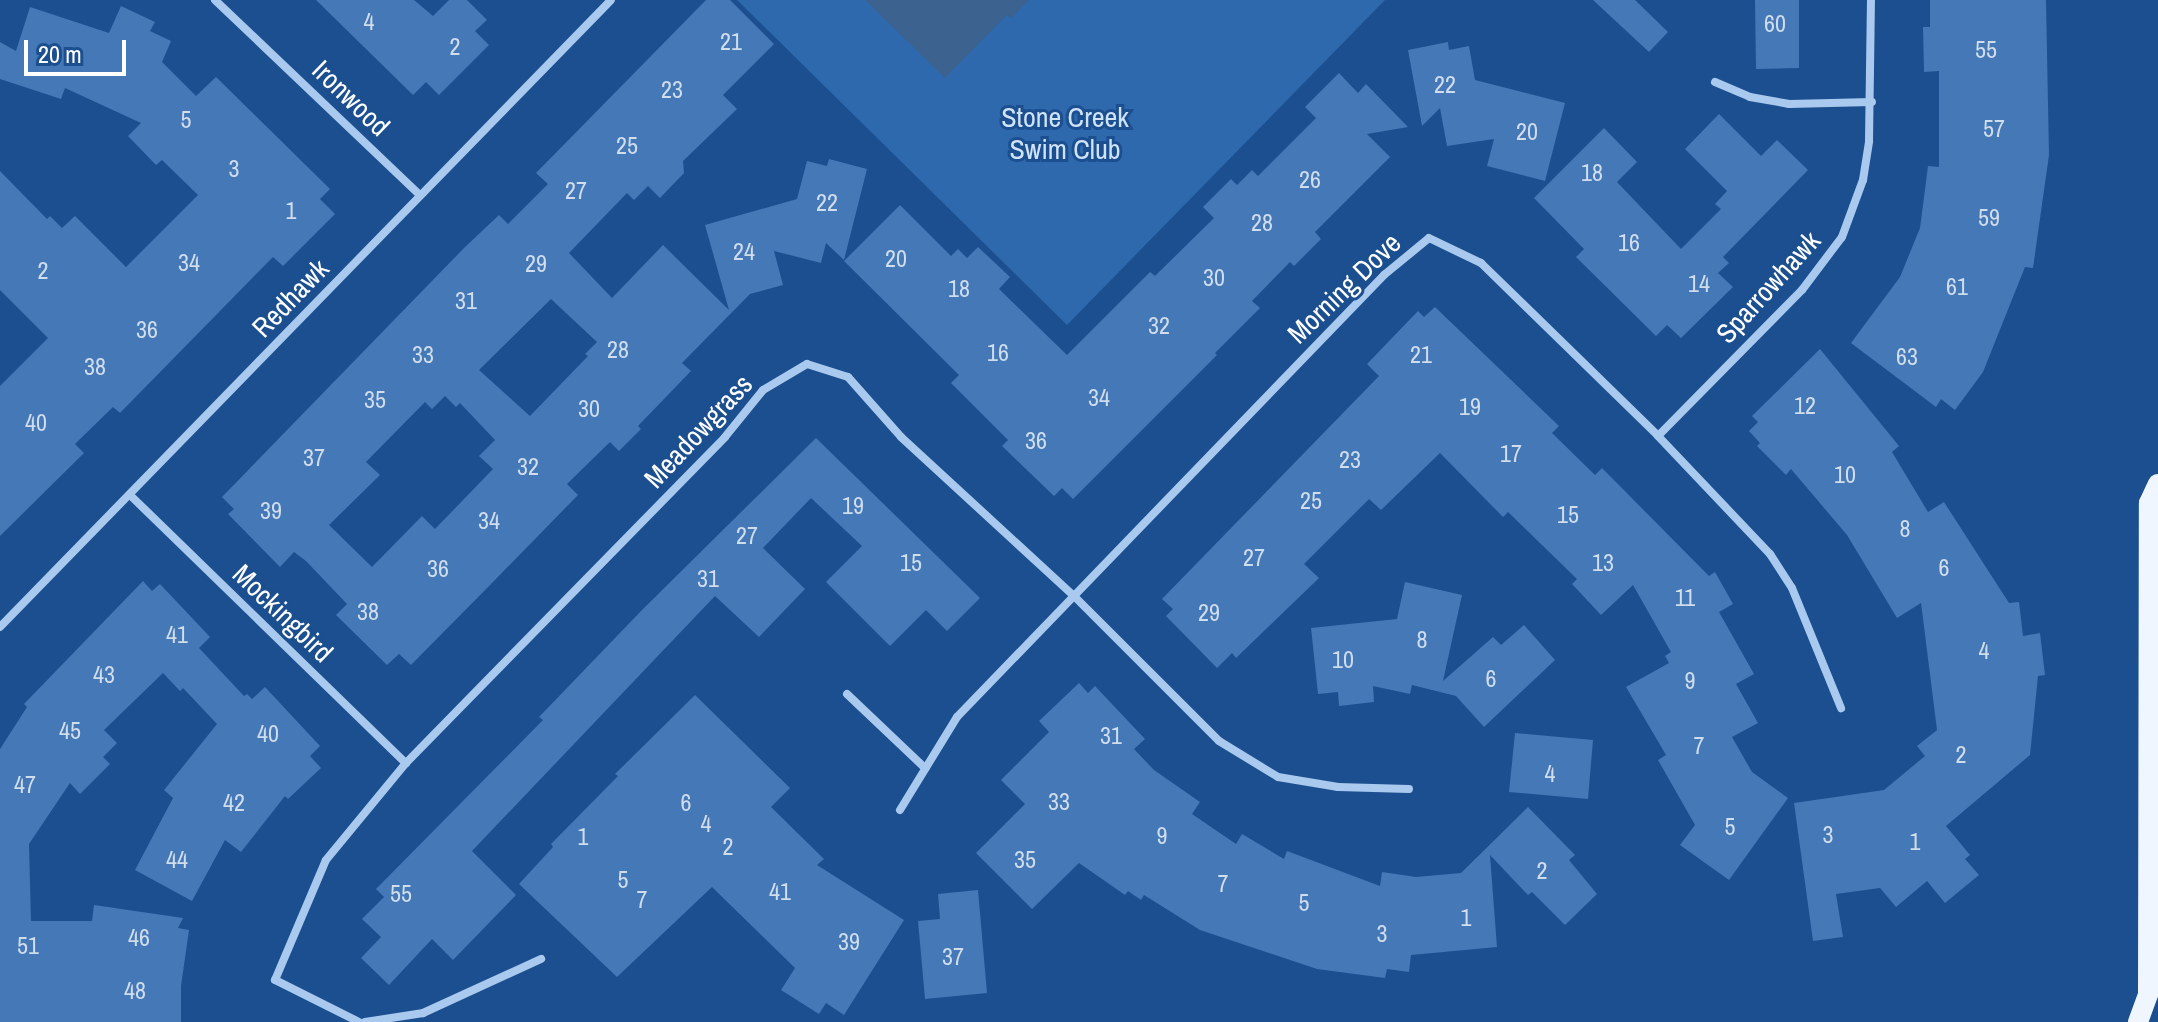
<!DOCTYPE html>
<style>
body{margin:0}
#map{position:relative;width:2158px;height:1022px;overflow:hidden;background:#1b4f8f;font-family:"Archivo Narrow",sans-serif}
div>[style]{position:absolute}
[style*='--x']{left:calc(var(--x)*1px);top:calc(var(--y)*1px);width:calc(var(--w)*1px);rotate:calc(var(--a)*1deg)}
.green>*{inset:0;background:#2e69ad}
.water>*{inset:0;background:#3c6290}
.building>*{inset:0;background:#4478b7}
.street>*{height:8px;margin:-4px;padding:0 4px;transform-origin:4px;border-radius:4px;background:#a9c9ee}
.primary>*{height:20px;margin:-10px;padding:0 10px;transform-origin:10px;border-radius:10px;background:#f0f6ff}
span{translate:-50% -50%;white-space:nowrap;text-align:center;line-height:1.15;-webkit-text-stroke:6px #1b4f8f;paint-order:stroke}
.number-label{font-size:24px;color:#d0dded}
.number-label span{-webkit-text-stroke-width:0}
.street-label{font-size:28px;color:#fff}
.park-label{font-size:28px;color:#cfe3fa}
.scale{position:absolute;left:24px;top:40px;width:102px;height:36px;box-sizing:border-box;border:4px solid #fff;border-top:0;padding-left:10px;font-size:24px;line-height:28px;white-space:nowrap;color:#fff;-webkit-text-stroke:6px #1b4f8f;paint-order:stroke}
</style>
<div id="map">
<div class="green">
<div style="clip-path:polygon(737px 0,1385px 0,1067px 325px)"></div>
</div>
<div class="water">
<div style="clip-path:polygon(865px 0,1029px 0,1011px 18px,1007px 15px,945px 78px)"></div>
</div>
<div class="building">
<div style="clip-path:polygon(316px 0,414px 0,433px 16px,449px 0,467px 0,487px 20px,475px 31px,489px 45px,439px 95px,426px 82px,413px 95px)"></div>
<div style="clip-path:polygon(evenodd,706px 0,730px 0,774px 44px,723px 95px,737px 109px,683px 161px,684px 173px,660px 198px,648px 186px,634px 200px,627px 193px,569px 253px,612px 298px,663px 245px,729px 310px,705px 225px,797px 199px,807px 161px,827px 166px,829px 159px,867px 169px,844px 260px,826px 243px,821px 263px,774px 251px,783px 285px,750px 294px,682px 363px,691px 371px,638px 426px,641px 429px,619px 451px,610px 442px,567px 484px,578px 495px,493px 582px,411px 665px,399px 654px,387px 665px,336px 615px,347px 604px,306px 561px,294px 552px,280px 567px,228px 514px,234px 509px,222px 497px,464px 248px,499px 215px,508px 224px,548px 184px,536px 173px,706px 0,551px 299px,597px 342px,585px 354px,588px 356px,530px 416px,479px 370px,551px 299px,706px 0,445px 396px,456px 407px,460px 403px,495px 440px,479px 456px,493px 469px,435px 529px,422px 516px,372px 567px,329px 525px,380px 475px,366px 462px,425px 402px,432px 409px,445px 396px)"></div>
<div style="clip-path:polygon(1593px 0,1635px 0,1668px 32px,1649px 52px)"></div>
<div style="clip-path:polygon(1755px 0,1799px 0,1799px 68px,1756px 69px)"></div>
<div style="clip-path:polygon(1930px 0,2046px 0,2049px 155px,2033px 268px,2025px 267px,1983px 372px,1955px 410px,1941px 399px,1936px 407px,1851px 343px,1900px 277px,1920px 228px,1928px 166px,1939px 167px,1939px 71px,1924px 72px,1923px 27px,1930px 27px)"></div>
<div style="clip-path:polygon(121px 6px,155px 22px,150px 31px,171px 41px,162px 62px,196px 96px,216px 77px,330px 189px,320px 199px,335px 214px,283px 266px,273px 257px,120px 413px,113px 407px,75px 444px,84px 453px,0 536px,0 386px,48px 338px,0 290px,0 171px,47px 219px,50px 216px,62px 228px,75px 216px,126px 267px,198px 195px,162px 160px,156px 165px,128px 136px,141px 123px,65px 88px,61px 99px,0 79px,0 42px,16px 51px,30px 7px,109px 33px)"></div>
<div style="clip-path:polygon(1448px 42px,1449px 50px,1469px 46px,1475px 80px,1565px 103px,1545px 181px,1487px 166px,1494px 139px,1447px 146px,1440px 108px,1422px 126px,1408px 50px)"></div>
<div style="clip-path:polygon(1339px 73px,1358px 93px,1366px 84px,1408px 127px,1367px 134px,1390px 157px,1315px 232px,1321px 239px,1294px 266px,1290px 262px,1252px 301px,1260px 308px,1215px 353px,1217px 355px,1073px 499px,1062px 488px,1054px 496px,1002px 446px,1008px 440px,951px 383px,959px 375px,844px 261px,900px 205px,951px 256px,958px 249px,967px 258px,978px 247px,1010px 277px,999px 289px,1067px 355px,1150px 272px,1155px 276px,1214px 218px,1203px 207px,1231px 179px,1237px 185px,1252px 170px,1258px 176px,1316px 118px,1305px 107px)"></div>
<div style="clip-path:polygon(1719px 114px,1761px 156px,1777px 140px,1808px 170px,1723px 257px,1729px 263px,1718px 273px,1733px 287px,1681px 338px,1667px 325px,1656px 336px,1576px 257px,1584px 249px,1534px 198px,1604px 128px,1637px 162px,1617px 182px,1681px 249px,1721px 209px,1715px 204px,1727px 191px,1685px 149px)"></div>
<div style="clip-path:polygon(1435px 307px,1559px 426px,1552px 433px,1595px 475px,1602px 468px,1709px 576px,1715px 572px,1733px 604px,1719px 612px,1754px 674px,1736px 684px,1758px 723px,1732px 737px,1752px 772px,1788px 798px,1729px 880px,1680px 845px,1695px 825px,1658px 760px,1666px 755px,1626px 687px,1669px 663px,1665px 656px,1671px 652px,1633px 585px,1601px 615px,1572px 584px,1577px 579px,1508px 512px,1503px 517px,1440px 453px,1381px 510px,1369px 499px,1304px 564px,1319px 578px,1236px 658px,1232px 653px,1217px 668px,1166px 616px,1173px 609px,1162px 599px,1379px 376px,1367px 364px,1418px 311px,1424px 317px)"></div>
<div style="clip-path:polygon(1820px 349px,1899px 446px,1892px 452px,1928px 512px,1944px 502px,2009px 603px,2019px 602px,2023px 636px,2040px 633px,2045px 675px,2038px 676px,2030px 755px,1946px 826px,1970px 855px,1965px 859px,1979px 875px,1945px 903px,1927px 881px,1896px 907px,1880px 888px,1836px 894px,1843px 937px,1813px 941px,1794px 803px,1884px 790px,1925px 756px,1917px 746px,1937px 730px,1921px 603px,1897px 618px,1847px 535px,1791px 469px,1786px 475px,1757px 446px,1760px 443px,1749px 431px,1758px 422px,1752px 416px)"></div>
<div style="clip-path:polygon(816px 438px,980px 598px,947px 631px,926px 610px,890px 646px,826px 582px,862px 546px,811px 498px,763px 548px,805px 589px,759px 637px,715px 596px,472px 851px,516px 895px,453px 960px,432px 939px,389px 985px,361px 958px,381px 937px,362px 919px,384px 897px,376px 889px,543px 720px,539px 717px,642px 610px)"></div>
<div style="clip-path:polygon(143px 581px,152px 591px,160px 584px,210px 637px,199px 648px,244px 696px,247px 694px,252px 699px,265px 687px,320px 746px,310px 756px,321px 768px,288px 799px,285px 796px,241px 852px,225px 840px,192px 901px,135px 870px,173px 798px,164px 790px,217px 724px,183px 688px,180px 691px,163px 673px,104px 730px,117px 743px,103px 757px,110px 764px,80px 794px,70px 783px,29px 844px,31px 921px,92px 921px,94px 905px,183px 918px,178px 928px,189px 930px,181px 986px,181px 1022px,0 1022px,0 749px,27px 707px,24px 704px)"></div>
<div style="clip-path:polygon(1405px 582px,1462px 595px,1443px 681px,1493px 637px,1501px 645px,1524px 625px,1555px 660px,1484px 727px,1456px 696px,1412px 685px,1410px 694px,1373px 686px,1374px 702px,1339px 706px,1338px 692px,1318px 694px,1311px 628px,1397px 619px)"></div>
<div style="clip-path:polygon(1079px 683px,1088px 693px,1095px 686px,1145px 739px,1134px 749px,1154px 770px,1200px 802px,1192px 814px,1236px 844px,1242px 834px,1284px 859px,1287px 851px,1380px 886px,1382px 872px,1416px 877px,1461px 873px,1528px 807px,1575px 855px,1569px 860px,1597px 894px,1565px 925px,1532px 892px,1528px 895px,1490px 855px,1497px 947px,1411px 955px,1409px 972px,1387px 969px,1385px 978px,1317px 969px,1200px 930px,1144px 895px,1141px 900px,1128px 891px,1125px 895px,1079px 863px,1032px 909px,976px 853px,1025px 804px,1001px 780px,1049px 732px,1039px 721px)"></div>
<div style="clip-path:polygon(695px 695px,790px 788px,771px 807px,824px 859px,817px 865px,904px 920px,844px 1015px,826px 1003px,819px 1014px,781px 990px,795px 968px,712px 887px,617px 977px,519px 884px,553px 847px,551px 844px,618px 776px,615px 774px)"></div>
<div style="clip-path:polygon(1515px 733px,1593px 740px,1588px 799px,1509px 792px)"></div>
<div style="clip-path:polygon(978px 890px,987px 993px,925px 999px,918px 921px,940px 919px,938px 894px)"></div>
</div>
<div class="street">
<div style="--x:215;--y:0;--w:283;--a:43.6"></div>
<div style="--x:1715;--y:82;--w:38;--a:23"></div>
<div style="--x:1750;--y:97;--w:40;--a:10"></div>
<div style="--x:1789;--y:104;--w:83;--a:-1.4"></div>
<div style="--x:1658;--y:436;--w:205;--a:-45.4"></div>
<div style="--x:1802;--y:290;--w:66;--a:-53"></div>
<div style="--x:1842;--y:237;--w:61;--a:-69.8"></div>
<div style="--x:1863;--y:180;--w:39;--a:-81"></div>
<div style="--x:1869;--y:141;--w:141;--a:-89.2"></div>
<div style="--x:130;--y:495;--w:385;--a:44.2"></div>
<div style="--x:0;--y:627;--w:875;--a:-45.74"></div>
<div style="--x:847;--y:694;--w:108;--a:43.5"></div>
<div style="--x:900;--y:810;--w:109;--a:-58.5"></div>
<div style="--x:957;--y:717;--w:615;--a:-45.99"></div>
<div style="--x:1384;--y:275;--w:58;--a:-39.4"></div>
<div style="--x:1429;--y:238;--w:58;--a:25.7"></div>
<div style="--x:1481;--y:263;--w:248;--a:44.3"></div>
<div style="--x:1658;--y:436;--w:163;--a:46.5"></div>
<div style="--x:1770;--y:554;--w:40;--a:57.1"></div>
<div style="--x:1792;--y:588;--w:130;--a:67.8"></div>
<div style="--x:359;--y:1022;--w:94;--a:-153.4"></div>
<div style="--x:275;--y:980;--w:130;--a:-67"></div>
<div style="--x:326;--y:860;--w:126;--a:-50.5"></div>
<div style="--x:406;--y:763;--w:456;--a:-45.6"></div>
<div style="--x:725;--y:437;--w:60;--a:-51"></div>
<div style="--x:763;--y:390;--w:51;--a:-30.6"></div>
<div style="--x:807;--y:364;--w:43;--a:17.6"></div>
<div style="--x:848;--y:377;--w:80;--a:48.5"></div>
<div style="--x:901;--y:437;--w:234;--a:42.6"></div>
<div style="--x:1073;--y:595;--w:206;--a:45"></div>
<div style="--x:1219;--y:741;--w:69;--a:31.4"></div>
<div style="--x:1278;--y:777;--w:61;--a:9.5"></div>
<div style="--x:1338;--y:787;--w:71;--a:1.6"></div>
<div style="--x:365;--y:1022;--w:59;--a:-8.8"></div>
<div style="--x:423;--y:1013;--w:130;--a:-24.6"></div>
</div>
<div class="primary">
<div style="--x:2138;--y:1022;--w:30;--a:-70"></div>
<div style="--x:2148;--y:994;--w:491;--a:-89.9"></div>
<div style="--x:2149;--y:503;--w:21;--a:-65"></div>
</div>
<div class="number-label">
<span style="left:369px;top:22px">4</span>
<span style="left:1775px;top:24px">60</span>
<span style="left:731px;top:42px">21</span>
<span style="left:455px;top:47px">2</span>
<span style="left:1986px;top:50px">55</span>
<span style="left:1445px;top:85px">22</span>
<span style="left:672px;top:90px">23</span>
<span style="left:186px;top:120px">5</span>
<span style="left:1994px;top:129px">57</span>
<span style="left:1527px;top:132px">20</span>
<span style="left:627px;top:146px">25</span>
<span style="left:234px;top:169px">3</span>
<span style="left:1592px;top:173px">18</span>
<span style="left:1310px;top:180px">26</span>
<span style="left:576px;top:191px">27</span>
<span style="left:827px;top:203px">22</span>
<span style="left:291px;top:211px">1</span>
<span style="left:1989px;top:218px">59</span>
<span style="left:1262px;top:223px">28</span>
<span style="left:1629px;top:243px">16</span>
<span style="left:744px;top:252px">24</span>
<span style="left:896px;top:259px">20</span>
<span style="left:189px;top:263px">34</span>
<span style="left:536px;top:264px">29</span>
<span style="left:43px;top:271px">2</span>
<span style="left:1214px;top:278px">30</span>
<span style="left:1699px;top:284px">14</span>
<span style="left:1957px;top:287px">61</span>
<span style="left:959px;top:289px">18</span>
<span style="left:466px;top:301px">31</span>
<span style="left:1159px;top:326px">32</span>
<span style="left:147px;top:330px">36</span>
<span style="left:618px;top:350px">28</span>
<span style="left:998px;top:353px">16</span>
<span style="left:423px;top:355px">33</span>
<span style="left:1421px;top:355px">21</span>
<span style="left:1907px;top:357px">63</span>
<span style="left:95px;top:367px">38</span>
<span style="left:1099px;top:398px">34</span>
<span style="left:375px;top:400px">35</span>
<span style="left:1805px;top:406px">12</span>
<span style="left:1470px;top:407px">19</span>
<span style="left:589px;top:409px">30</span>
<span style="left:36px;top:423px">40</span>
<span style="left:1036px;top:441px">36</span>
<span style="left:1511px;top:454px">17</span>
<span style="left:314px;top:458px">37</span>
<span style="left:1350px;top:460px">23</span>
<span style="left:528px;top:467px">32</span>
<span style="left:1845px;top:475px">10</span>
<span style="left:1311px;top:501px">25</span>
<span style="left:853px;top:506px">19</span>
<span style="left:271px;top:511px">39</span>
<span style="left:1568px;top:515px">15</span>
<span style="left:489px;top:521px">34</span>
<span style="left:1905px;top:529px">8</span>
<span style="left:747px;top:536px">27</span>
<span style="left:1254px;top:558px">27</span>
<span style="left:911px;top:563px">15</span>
<span style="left:1603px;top:563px">13</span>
<span style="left:1944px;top:568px">6</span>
<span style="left:438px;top:569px">36</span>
<span style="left:708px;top:579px">31</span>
<span style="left:1685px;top:598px">11</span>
<span style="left:368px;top:612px">38</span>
<span style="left:1209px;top:613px">29</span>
<span style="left:177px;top:635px">41</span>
<span style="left:1422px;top:640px">8</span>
<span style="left:1984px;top:651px">4</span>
<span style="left:1343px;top:660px">10</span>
<span style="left:104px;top:675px">43</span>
<span style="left:1491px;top:679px">6</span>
<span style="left:1690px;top:681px">9</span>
<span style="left:70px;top:731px">45</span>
<span style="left:268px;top:734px">40</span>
<span style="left:1111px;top:736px">31</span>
<span style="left:1699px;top:746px">7</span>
<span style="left:1961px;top:755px">2</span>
<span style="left:1550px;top:774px">4</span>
<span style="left:25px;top:785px">47</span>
<span style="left:1059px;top:802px">33</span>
<span style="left:234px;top:803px">42</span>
<span style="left:686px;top:803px">6</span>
<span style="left:706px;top:824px">4</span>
<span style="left:1730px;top:827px">5</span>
<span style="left:1828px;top:835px">3</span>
<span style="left:1162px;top:836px">9</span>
<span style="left:583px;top:837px">1</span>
<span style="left:1915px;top:842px">1</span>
<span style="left:728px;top:847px">2</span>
<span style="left:177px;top:860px">44</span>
<span style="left:1025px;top:860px">35</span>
<span style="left:1542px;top:871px">2</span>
<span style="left:623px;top:880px">5</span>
<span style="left:1223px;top:884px">7</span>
<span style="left:780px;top:892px">41</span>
<span style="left:401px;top:894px">55</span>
<span style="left:642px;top:900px">7</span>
<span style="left:1304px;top:903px">5</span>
<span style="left:1466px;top:918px">1</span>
<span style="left:1382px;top:934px">3</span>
<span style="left:139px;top:938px">46</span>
<span style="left:849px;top:942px">39</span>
<span style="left:28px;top:946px">51</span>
<span style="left:953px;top:957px">37</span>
<span style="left:135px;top:991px">48</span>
</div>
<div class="street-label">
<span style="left:351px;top:98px;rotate:44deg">Ironwood</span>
<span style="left:1768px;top:287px;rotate:-48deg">Sparrowhawk</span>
<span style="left:1344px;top:288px;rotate:-44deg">Morning Dove</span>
<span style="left:290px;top:298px;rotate:-46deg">Redhawk</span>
<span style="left:698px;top:431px;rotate:-47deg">Meadowgrass</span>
<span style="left:283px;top:613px;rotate:44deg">Mockingbird</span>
</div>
<div class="park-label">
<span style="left:1065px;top:133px">Stone Creek<br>Swim Club</span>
</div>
<div class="scale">20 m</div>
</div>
